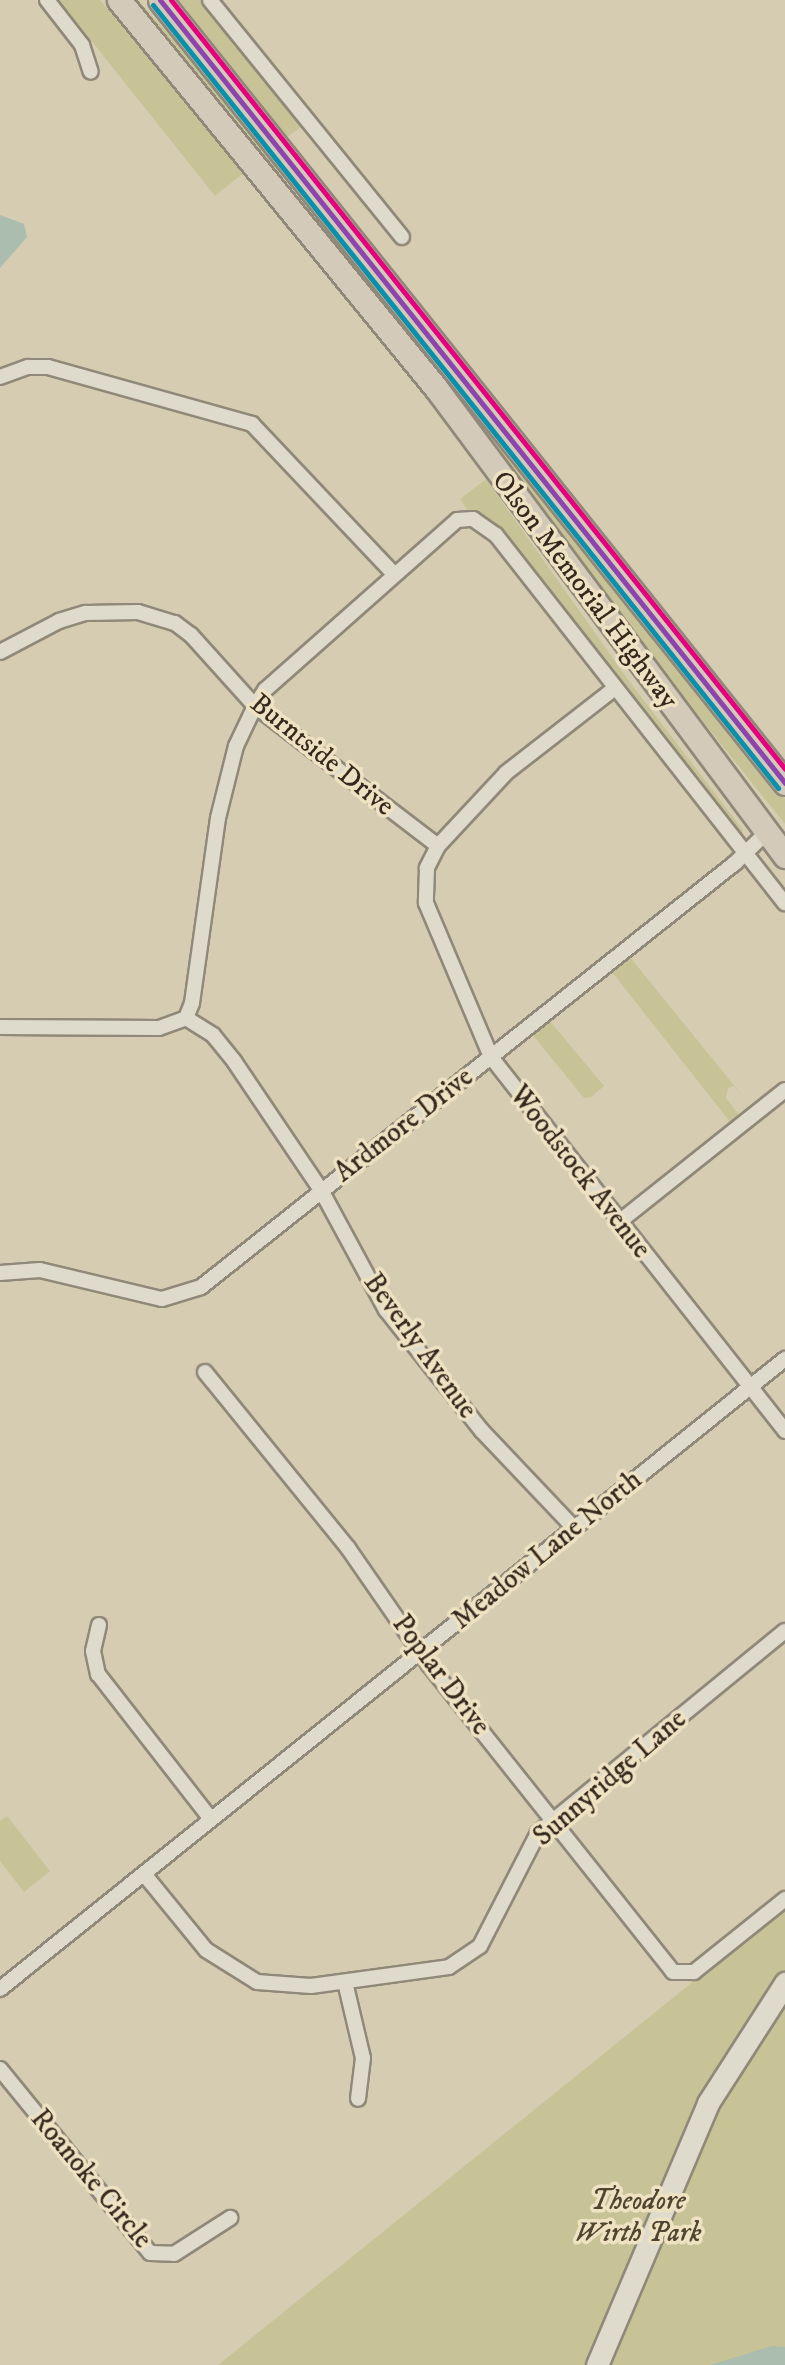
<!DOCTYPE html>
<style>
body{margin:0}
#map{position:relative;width:785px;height:2365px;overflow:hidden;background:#d6ccb2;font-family:"IM FELL DW Pica",serif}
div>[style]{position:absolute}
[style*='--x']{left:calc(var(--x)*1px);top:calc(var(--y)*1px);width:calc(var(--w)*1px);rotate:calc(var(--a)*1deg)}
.green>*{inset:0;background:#c7c397}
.water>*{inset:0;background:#aabdae}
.roads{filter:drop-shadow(2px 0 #908878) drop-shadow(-2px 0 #908878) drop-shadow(0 2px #908878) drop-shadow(0 -2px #908878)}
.street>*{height:14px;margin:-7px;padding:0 7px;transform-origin:7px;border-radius:7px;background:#dedacc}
.secondary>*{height:21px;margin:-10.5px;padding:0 10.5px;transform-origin:10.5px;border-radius:10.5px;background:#dedacc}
.primary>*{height:23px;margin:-11.5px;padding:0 11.5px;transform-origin:11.5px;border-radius:11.5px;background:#d3cab9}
.bus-1>*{height:5px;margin:-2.5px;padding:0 2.5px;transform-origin:2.5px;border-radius:2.5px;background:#8e44ad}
.bus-2>*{height:5px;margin:-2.5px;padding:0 2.5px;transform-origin:2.5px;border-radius:2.5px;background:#0b8faa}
.bus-3>*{height:5px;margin:-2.5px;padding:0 2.5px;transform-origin:2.5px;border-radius:2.5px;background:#e5007d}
span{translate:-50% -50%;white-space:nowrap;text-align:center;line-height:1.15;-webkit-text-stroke:7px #eee2c3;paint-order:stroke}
.street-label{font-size:28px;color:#35281c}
.park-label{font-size:28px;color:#504530;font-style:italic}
</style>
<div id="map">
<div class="green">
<div style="clip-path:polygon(59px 0,100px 0,245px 172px,215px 196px)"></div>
<div style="clip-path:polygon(132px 0,138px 0,218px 89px,281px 170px,277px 173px)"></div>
<div style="clip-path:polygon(179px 0,199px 0,301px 127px,287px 137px)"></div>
<div style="clip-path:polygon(498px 444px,785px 799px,785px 824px,588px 578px,493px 448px)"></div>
<div style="clip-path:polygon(486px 479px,629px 681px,743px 830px,742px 834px,500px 530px,483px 516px,469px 512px,460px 499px)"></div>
<div style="clip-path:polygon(629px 956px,750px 1105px,734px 1086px,728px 1088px,726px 1098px,740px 1116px,731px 1123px,611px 971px)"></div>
<div style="clip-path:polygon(549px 1020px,604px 1086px,591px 1097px,584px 1098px,532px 1034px)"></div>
<div style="clip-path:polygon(7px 1816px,50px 1871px,24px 1892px,0 1861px,0 1821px)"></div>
<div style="clip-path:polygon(785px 1908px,785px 2365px,218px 2365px,700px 1976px)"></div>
</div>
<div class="water">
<div style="clip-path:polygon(0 215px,24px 224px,27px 237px,0 268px)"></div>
<div style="clip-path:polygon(772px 2346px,785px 2347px,785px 2365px,710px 2365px)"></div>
</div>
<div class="roads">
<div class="street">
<div style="--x:47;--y:0;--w:57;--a:52.1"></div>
<div style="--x:82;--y:45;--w:28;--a:72"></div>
<div style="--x:210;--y:0;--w:305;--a:51"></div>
<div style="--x:0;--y:377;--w:30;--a:-20"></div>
<div style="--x:28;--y:367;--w:20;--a:0"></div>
<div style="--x:48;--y:367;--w:212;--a:15.6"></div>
<div style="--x:252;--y:424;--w:205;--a:46.6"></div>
<div style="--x:0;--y:652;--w:67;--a:-27.7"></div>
<div style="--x:59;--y:621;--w:28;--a:-17"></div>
<div style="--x:86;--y:613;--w:52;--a:-1.1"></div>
<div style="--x:138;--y:612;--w:39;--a:17"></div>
<div style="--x:175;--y:623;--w:20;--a:37"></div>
<div style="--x:191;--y:635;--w:96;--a:48"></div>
<div style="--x:255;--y:706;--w:230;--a:37.4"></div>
<div style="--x:615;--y:688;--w:138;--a:142.1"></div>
<div style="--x:506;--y:773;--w:100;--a:133"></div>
<div style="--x:438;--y:846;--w:25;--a:117"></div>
<div style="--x:427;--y:868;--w:35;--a:92"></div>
<div style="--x:426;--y:903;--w:167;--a:67.1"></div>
<div style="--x:491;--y:1057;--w:476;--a:51.8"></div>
<div style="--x:186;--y:1018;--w:32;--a:32"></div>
<div style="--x:213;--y:1035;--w:33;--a:51"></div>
<div style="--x:234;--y:1061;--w:156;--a:56"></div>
<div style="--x:321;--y:1190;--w:136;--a:61.6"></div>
<div style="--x:386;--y:1310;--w:154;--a:51.6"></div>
<div style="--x:482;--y:1431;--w:134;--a:46.5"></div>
<div style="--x:0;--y:1027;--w:159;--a:0.4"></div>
<div style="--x:159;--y:1028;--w:29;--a:-20"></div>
<div style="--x:186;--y:1018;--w:16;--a:-68"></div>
<div style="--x:192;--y:1003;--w:187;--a:-82"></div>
<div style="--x:218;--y:818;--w:74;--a:-76"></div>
<div style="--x:236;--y:746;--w:44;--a:-64.6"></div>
<div style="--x:255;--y:706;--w:19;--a:-58"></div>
<div style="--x:265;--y:690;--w:256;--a:-41.5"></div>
<div style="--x:457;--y:520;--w:16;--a:-4"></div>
<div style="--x:473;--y:519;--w:28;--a:35"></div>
<div style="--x:496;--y:535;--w:468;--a:51.9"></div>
<div style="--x:619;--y:1222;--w:212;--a:-38.5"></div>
<div style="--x:0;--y:1273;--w:40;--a:-4.3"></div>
<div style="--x:40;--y:1270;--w:125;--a:13.4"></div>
<div style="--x:162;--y:1299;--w:41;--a:-17.1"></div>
<div style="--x:201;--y:1287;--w:682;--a:-38.45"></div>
<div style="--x:735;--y:863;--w:43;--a:-44.1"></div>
<div style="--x:205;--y:1372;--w:227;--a:50.9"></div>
<div style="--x:348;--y:1548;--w:142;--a:55.3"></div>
<div style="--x:429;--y:1665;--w:392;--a:51.5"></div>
<div style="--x:673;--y:1972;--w:21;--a:0"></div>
<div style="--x:694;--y:1972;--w:117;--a:-38.7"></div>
<div style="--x:99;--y:1625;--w:27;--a:103"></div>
<div style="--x:93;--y:1651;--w:24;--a:78"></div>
<div style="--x:98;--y:1674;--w:184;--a:52.1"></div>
<div style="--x:144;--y:1874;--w:98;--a:50.8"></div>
<div style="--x:206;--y:1950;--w:60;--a:32.1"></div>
<div style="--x:257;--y:1982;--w:54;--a:4.2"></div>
<div style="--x:311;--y:1986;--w:139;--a:-7.8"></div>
<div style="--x:449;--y:1967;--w:37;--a:-34"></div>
<div style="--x:480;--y:1946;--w:127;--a:-62.8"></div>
<div style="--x:538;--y:1833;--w:319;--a:-39.3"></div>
<div style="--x:345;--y:1982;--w:78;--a:76.7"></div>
<div style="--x:363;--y:2058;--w:41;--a:97"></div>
<div style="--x:0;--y:1989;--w:1007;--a:-38.75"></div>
<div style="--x:0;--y:2069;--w:237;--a:50.8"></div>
<div style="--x:150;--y:2253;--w:24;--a:2"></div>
<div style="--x:174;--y:2254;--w:67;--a:-32.7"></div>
</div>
<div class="secondary">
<div style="--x:597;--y:2365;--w:285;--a:-67"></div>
<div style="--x:708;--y:2103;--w:143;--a:-57.3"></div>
</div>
<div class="primary">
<div style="--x:119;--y:0;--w:501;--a:50.75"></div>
<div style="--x:436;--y:388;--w:584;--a:53.29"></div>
<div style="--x:160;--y:0;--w:1002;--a:51.4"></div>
</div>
</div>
<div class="bus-1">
<div style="--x:160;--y:0;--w:1002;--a:51.4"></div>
</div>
<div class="bus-2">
<div style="--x:153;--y:5;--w:1002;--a:51.4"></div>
</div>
<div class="bus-3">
<div style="--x:171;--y:0;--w:984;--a:51.39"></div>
</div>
<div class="street-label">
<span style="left:585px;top:590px;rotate:53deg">Olson Memorial Highway</span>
<span style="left:322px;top:755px;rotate:39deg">Burntside Drive</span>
<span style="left:404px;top:1125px;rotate:-38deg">Ardmore Drive</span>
<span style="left:580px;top:1172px;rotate:52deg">Woodstock Avenue</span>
<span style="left:420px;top:1346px;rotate:54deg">Beverly Avenue</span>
<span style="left:547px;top:1550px;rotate:-39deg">Meadow Lane North</span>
<span style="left:441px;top:1675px;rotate:53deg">Poplar Drive</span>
<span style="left:610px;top:1778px;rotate:-41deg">Sunnyridge Lane</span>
<span style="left:91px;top:2179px;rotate:50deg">Roanoke Circle</span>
</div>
<div class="park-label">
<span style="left:638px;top:2217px">Theodore<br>Wirth Park</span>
</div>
</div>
